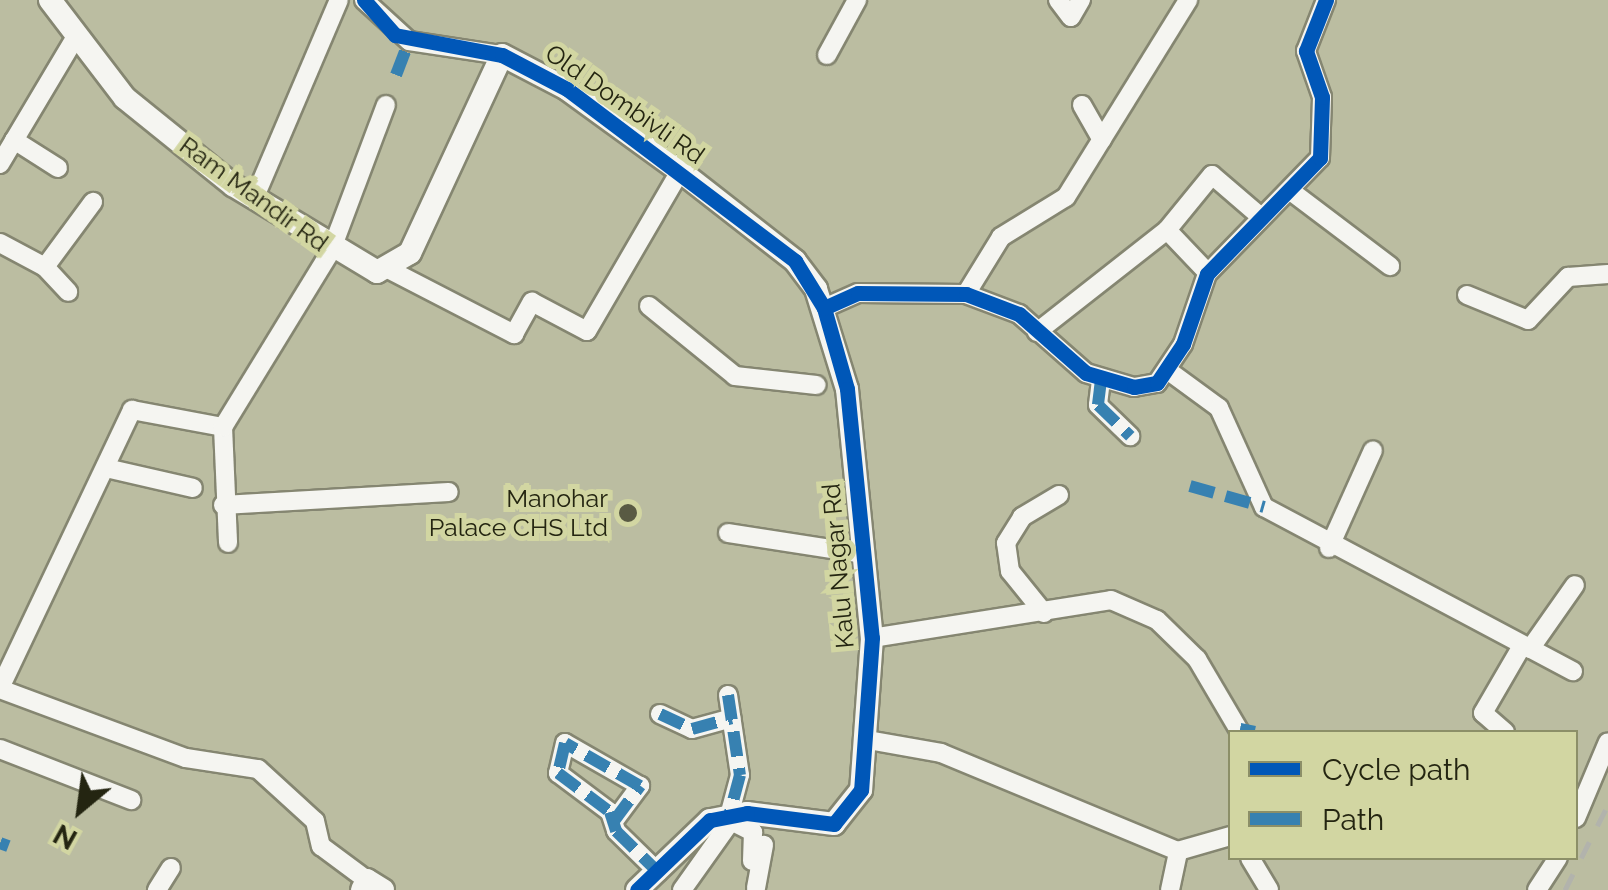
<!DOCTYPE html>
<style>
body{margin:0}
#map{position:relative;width:1608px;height:890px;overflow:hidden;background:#bbbda1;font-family:Raleway,sans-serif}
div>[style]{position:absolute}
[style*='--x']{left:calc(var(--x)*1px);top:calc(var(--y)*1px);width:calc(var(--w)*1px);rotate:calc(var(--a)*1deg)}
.roads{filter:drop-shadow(2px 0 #858671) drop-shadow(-2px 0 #858671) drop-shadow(0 2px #858671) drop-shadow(0 -2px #858671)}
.street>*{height:18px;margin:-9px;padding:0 9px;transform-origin:9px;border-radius:9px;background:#f5f5f1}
.secondary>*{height:22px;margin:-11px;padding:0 11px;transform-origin:11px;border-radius:11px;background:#f5f5f1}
.rail>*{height:5px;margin-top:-2.5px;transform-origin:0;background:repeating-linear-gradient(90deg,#b2b3ac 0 18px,transparent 0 36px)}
.quiet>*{height:12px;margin-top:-6px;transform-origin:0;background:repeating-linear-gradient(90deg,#3781b1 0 25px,transparent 0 37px)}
.cycleway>*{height:15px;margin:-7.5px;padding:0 7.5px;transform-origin:7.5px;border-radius:7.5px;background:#0057b8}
.dots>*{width:28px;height:28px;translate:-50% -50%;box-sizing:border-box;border:5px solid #d2d6a2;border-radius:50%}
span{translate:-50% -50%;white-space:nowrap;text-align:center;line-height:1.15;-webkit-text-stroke:10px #d2d6a2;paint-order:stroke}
.street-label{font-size:25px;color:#242511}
.poi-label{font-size:25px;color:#242511}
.right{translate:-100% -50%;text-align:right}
.legend{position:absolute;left:1228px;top:730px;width:350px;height:130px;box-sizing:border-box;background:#d2d6a2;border:2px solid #8c8f68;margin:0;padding:12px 18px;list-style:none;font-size:30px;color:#242511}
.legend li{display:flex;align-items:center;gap:20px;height:50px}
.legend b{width:50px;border:2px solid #8c8f68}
.north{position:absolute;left:30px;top:760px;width:100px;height:100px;-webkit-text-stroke:8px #d2d6a2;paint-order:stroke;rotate:209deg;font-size:28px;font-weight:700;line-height:40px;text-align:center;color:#242511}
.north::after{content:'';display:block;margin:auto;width:35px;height:45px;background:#242511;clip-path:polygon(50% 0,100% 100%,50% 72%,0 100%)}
</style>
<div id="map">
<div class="roads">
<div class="street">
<div style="--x:364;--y:0;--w:61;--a:42.3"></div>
<div style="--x:409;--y:41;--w:94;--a:8.6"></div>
<div style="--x:1058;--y:0;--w:21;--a:53"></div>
<div style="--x:1071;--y:17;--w:20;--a:-60"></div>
<div style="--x:827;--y:55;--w:63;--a:-61.4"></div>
<div style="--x:1082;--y:105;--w:40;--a:60.3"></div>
<div style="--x:14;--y:140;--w:52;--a:32.5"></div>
<div style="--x:0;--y:164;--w:150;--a:-59.2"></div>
<div style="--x:1292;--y:192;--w:123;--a:37.1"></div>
<div style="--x:254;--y:199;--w:216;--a:-66.9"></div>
<div style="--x:1167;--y:230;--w:59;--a:46.4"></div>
<div style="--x:0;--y:243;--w:51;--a:28.1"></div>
<div style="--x:45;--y:267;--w:81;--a:-53.6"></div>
<div style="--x:45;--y:267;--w:34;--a:47"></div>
<div style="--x:390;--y:270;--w:140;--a:27.3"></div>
<div style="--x:514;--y:334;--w:37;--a:-61"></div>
<div style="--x:532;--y:302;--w:62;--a:27.8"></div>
<div style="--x:587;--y:331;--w:185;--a:-59.8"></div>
<div style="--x:966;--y:294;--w:67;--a:-58.4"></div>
<div style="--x:1001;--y:237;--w:76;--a:-31.6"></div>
<div style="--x:1066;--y:197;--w:232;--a:-58.2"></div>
<div style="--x:1467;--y:295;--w:66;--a:22.3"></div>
<div style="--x:1528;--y:320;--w:59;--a:-47.1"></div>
<div style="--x:1568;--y:277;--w:40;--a:-4.3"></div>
<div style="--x:649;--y:306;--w:111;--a:39.1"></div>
<div style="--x:735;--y:376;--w:82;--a:6.3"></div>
<div style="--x:824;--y:308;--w:37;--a:-24"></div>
<div style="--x:858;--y:293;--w:108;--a:0.5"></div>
<div style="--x:966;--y:294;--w:57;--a:20.7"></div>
<div style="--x:1019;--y:314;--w:89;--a:41.4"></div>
<div style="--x:1086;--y:373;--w:50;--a:16.3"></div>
<div style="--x:1134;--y:387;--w:23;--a:-10"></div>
<div style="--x:1157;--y:383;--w:47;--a:-56.3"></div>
<div style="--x:1183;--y:344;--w:74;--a:-71.1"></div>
<div style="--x:1207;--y:274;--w:162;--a:-45.8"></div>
<div style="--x:1320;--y:158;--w:61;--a:-88.1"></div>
<div style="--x:1322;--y:97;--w:49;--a:-109.2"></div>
<div style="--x:1306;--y:51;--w:55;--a:-68.6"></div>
<div style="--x:1037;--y:332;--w:165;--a:-38.1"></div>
<div style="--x:1167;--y:230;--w:71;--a:-50.7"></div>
<div style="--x:1212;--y:175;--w:65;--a:40.6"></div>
<div style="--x:1170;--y:372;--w:61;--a:36.3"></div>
<div style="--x:1219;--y:408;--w:109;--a:65.6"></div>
<div style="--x:1264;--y:507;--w:350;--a:28"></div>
<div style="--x:1101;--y:380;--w:25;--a:97"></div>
<div style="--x:1098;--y:405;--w:45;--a:44.1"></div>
<div style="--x:223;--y:427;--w:116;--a:87.5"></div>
<div style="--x:106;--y:468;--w:89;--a:12.9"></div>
<div style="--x:223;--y:505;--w:226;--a:-3.3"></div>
<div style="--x:728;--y:533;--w:137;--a:8.8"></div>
<div style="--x:1329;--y:548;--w:107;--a:-65.8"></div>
<div style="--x:1044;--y:613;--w:54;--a:-129"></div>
<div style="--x:1010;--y:571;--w:28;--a:-98"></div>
<div style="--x:1006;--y:543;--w:31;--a:-58"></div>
<div style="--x:1022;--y:517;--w:43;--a:-30.7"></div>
<div style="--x:872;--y:638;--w:242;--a:-9"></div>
<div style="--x:1111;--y:600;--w:50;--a:23.5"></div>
<div style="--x:1157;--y:620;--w:56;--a:44.3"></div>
<div style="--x:1197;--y:659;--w:85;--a:59.5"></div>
<div style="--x:1530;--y:649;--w:78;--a:-54.9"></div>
<div style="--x:0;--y:688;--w:308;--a:-64.6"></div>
<div style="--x:132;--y:410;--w:93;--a:10.6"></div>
<div style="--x:223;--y:427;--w:206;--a:-58.5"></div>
<div style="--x:331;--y:251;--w:156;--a:-69.4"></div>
<div style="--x:0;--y:689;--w:198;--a:20.4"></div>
<div style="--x:186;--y:758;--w:73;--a:8.7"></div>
<div style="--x:258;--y:769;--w:77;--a:42.4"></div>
<div style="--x:315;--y:821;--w:26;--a:77"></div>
<div style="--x:321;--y:846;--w:57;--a:36.5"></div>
<div style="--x:728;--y:695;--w:81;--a:81.5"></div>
<div style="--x:740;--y:775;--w:39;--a:105"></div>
<div style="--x:660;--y:714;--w:35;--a:25"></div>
<div style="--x:692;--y:729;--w:41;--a:-15.4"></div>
<div style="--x:1505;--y:732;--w:29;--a:-139"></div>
<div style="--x:1483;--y:713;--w:78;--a:-59.8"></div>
<div style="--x:868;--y:740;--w:74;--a:10.1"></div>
<div style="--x:941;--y:753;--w:256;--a:22.5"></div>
<div style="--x:0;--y:749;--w:141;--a:21.3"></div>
<div style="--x:1576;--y:818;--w:82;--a:-67.2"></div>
<div style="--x:614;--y:821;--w:44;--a:-53.4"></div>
<div style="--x:640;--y:786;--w:86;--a:-150.2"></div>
<div style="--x:565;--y:743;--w:31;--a:103"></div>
<div style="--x:558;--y:773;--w:65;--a:36.9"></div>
<div style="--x:610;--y:812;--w:20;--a:72"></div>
<div style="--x:616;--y:831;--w:59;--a:44.3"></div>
<div style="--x:1250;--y:858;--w:37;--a:59"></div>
<div style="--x:756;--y:888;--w:44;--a:-79.5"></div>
<div style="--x:157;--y:890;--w:26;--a:-58"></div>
<div style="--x:682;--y:890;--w:85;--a:-54.6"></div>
<div style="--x:731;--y:821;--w:25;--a:27"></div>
<div style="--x:753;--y:832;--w:29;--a:92"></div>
<div style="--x:1170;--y:890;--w:40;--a:-78"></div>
<div style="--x:1178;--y:851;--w:54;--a:-16.1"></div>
<div style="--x:1537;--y:890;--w:38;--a:-57"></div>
</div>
<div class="secondary">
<div style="--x:50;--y:0;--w:123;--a:52.6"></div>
<div style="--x:125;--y:98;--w:139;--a:38.9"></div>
<div style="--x:233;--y:185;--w:168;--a:31.1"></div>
<div style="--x:377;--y:272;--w:38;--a:-30"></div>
<div style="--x:410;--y:253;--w:218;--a:-65.1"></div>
<div style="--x:502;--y:55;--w:73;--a:27.6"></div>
<div style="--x:567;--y:89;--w:140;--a:36"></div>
<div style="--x:680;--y:171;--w:146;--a:38"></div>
<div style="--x:795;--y:261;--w:35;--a:53"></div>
<div style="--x:816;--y:289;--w:105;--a:72.8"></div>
<div style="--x:847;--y:389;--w:250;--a:84.3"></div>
<div style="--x:872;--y:638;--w:152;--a:94.1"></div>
<div style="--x:861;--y:790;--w:43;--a:128.5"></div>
<div style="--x:834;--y:824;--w:88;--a:-172.8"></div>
<div style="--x:747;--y:813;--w:38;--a:169"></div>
<div style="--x:710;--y:820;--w:101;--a:136.2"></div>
<div style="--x:362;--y:890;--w:11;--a:-63"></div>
<div style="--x:367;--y:880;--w:19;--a:32"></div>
</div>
</div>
<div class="rail">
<div style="--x:1565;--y:890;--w:95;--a:-63.2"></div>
</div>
<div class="quiet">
<div style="--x:396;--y:75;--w:36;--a:-69"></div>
<div style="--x:1101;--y:380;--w:25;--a:97"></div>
<div style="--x:1098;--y:405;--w:45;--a:44.1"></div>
<div style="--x:1190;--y:486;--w:77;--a:15.8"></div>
<div style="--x:728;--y:695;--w:81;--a:81.5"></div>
<div style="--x:740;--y:775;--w:39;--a:105"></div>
<div style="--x:660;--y:714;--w:35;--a:25"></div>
<div style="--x:692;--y:729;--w:41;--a:-15.4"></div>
<div style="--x:1240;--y:729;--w:15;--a:11"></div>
<div style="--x:614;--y:821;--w:44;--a:-53.4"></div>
<div style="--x:640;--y:786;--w:86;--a:-150.2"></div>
<div style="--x:565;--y:743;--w:31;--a:103"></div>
<div style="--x:558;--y:773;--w:65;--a:36.9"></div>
<div style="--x:610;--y:812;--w:20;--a:72"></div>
<div style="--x:616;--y:831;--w:59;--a:44.3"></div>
<div style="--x:0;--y:843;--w:9;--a:21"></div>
</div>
<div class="cycleway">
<div style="--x:364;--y:0;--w:47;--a:48.5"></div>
<div style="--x:395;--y:35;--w:109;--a:10.6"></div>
<div style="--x:502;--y:55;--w:73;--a:27.6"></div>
<div style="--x:567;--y:89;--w:286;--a:37"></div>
<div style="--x:795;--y:261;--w:55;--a:58.3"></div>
<div style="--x:824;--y:308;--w:84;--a:74.1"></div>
<div style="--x:847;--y:389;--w:250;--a:84.3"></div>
<div style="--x:872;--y:638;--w:152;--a:94.1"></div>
<div style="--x:861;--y:790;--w:43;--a:128.5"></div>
<div style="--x:834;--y:824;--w:88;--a:-172.8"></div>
<div style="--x:747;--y:813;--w:38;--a:169"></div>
<div style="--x:710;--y:820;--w:101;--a:136.2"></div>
<div style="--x:824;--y:308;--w:37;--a:-24"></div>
<div style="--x:858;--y:293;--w:108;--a:0.5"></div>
<div style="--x:966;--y:294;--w:57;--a:20.7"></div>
<div style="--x:1019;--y:314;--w:89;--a:41.4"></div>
<div style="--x:1086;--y:373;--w:50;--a:16.3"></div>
<div style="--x:1134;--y:387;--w:23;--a:-10"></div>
<div style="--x:1157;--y:383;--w:47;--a:-56.3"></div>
<div style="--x:1183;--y:344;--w:74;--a:-71.1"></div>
<div style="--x:1207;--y:274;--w:162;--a:-45.8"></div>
<div style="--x:1320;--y:158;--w:61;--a:-88.1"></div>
<div style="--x:1322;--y:97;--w:49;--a:-109.2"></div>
<div style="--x:1306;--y:51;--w:55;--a:-68.6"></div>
</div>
<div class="dots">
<div style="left:628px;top:513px;background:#595a43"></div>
</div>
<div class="street-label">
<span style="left:625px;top:104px;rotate:35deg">Old Dombivli Rd</span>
<span style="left:254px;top:194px;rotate:36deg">Ram Mandir Rd</span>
<span style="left:838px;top:566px;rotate:-95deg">Kalu Nagar Rd</span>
</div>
<div class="poi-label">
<span class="right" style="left:608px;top:513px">Manohar<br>Palace CHS Ltd</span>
</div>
<ul class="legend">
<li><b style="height:12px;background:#0057b8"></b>Cycle path</li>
<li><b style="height:12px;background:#3781b1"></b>Path</li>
</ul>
<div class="north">N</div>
</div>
